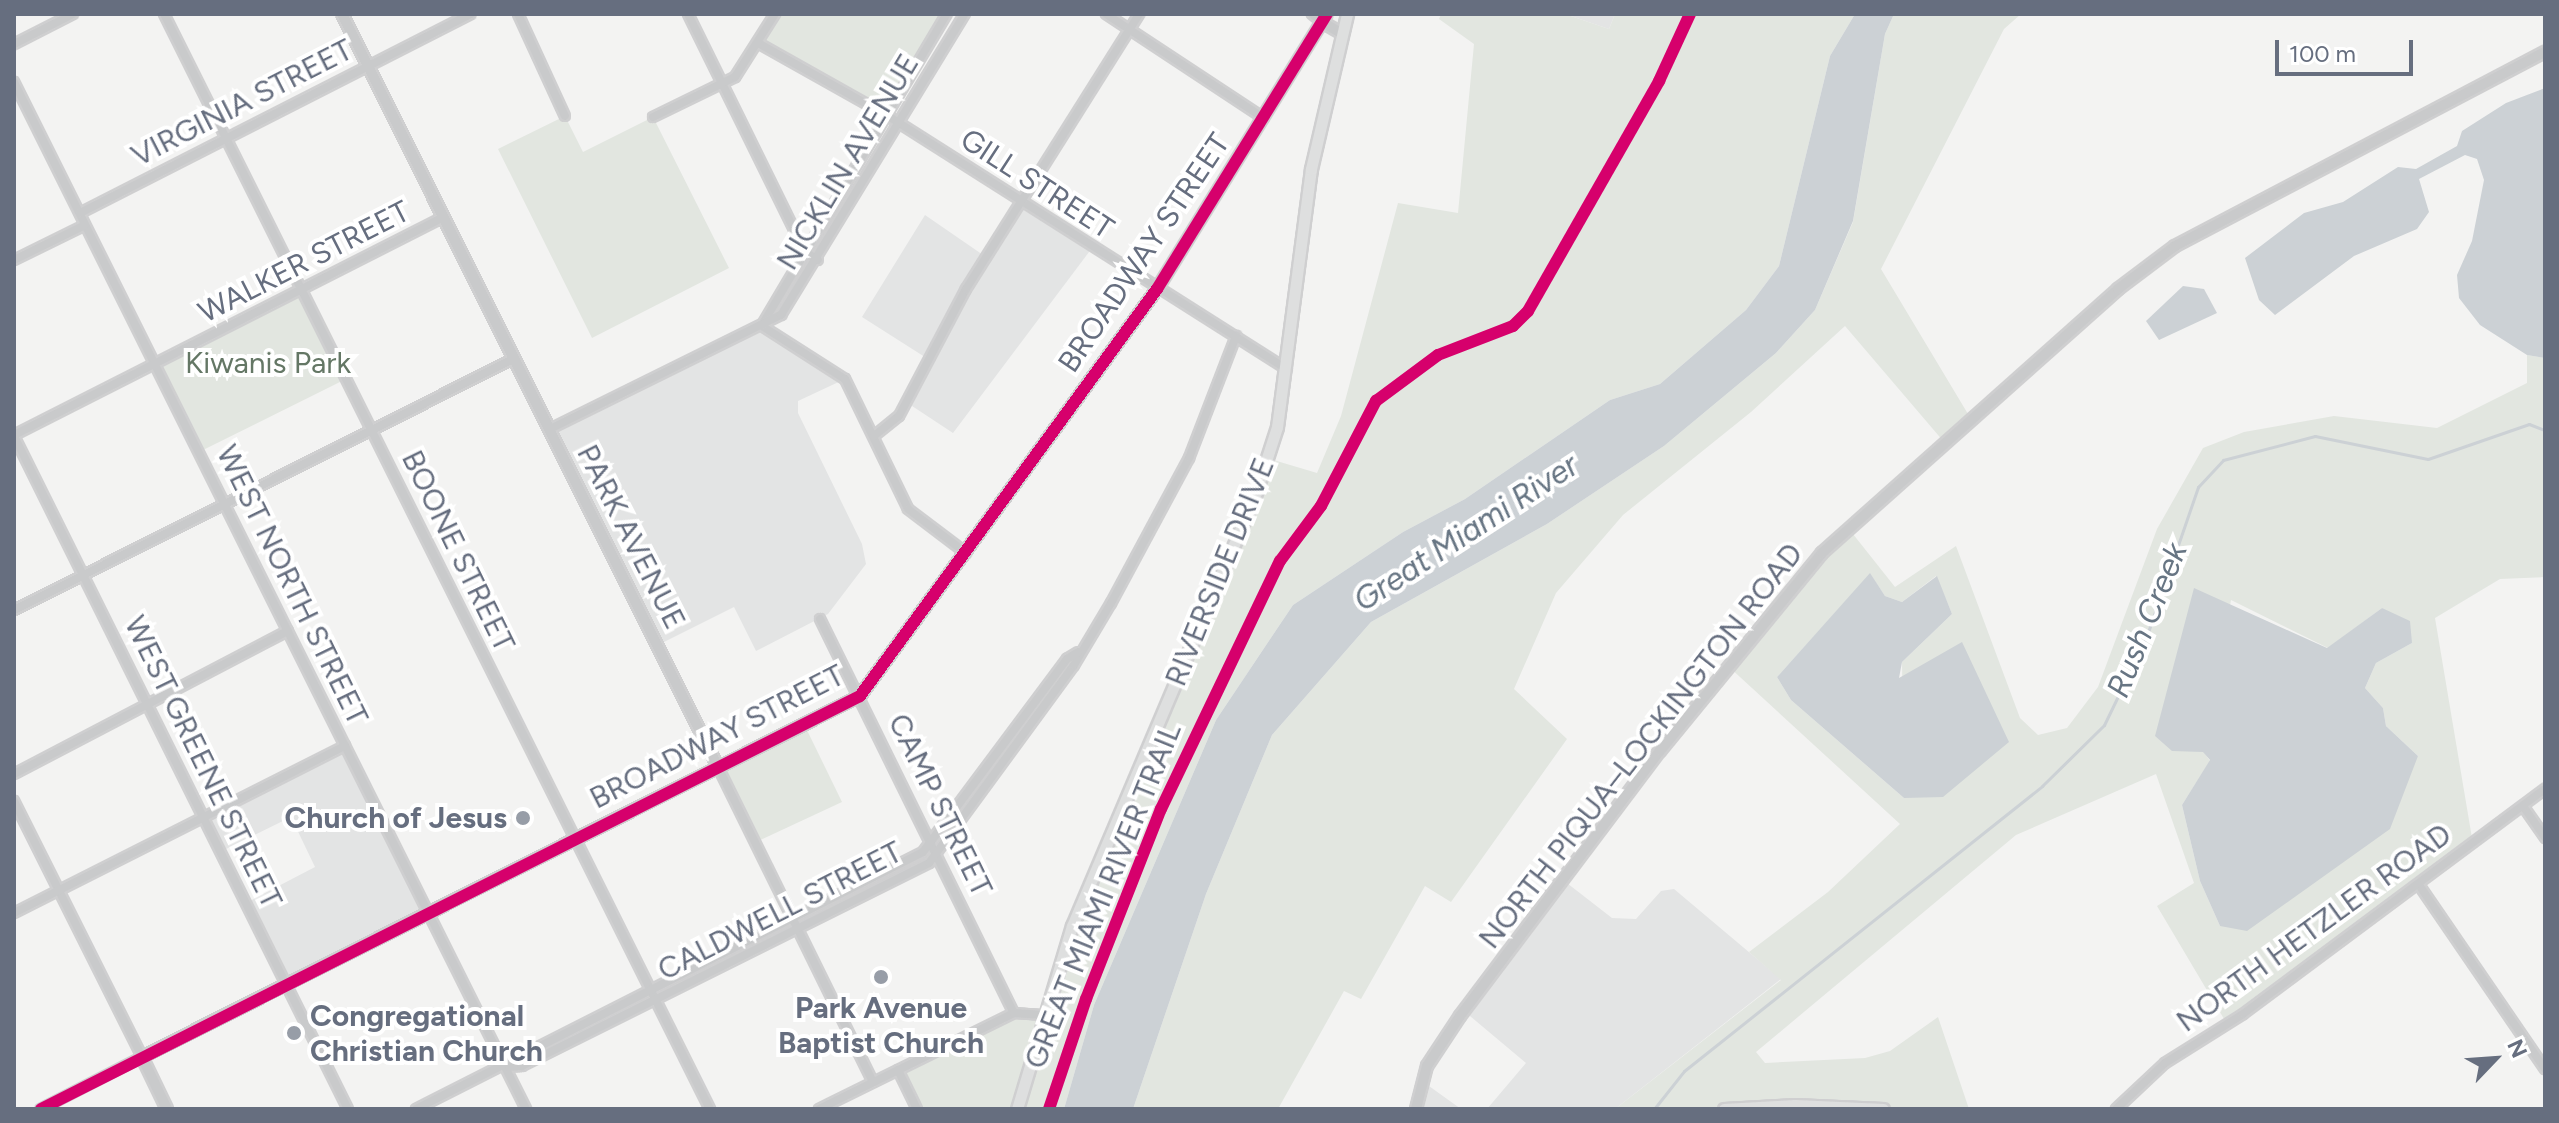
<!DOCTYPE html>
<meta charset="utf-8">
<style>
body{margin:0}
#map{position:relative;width:2559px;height:1123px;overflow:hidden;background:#f3f3f2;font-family:Figtree,sans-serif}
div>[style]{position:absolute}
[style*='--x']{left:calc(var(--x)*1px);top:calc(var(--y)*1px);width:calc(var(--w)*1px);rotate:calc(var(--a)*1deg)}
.built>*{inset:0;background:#e3e4e4}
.green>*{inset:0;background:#e2e6e0}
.water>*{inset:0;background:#ccd1d5}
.stream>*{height:3px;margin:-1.5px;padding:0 1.5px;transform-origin:1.5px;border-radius:1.5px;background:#ccd1d5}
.roads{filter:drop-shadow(2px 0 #cfcfd0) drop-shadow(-2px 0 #cfcfd0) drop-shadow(0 2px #cfcfd0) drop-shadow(0 -2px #cfcfd0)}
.minor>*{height:8px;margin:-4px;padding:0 4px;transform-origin:4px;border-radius:4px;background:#c9cacb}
.tertiary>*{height:10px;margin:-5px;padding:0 5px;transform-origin:5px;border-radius:5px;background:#c9cacb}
.secondary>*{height:11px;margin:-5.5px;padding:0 5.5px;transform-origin:5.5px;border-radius:5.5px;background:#dedfdf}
.cycleway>*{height:12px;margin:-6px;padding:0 6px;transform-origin:6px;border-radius:6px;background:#d6006c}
.dots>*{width:22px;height:22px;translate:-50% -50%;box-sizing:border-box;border:4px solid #fff;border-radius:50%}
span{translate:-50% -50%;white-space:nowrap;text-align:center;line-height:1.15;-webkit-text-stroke:8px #fff;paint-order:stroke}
.street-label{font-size:30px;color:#666e7f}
.park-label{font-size:30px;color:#647765}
.poi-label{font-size:30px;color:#666e7f;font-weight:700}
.right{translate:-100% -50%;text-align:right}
.left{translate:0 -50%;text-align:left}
.water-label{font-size:32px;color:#677583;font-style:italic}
.frame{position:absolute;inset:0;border:16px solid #666e7f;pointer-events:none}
.north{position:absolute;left:2455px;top:1019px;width:80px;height:80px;-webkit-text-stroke:6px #fff;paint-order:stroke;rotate:65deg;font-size:22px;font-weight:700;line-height:32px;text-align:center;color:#666e7f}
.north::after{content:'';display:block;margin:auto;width:28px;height:36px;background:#666e7f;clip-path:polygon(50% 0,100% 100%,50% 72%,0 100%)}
.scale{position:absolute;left:2275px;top:40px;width:138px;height:36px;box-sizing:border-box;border:4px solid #666e7f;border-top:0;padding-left:10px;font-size:24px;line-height:28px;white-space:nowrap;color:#666e7f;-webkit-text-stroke:6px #fff;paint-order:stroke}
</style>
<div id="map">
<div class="built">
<div style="clip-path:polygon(1565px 14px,1615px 14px,1609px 29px)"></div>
<div style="clip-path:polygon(1022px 204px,1092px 248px,953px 433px,906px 402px,928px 359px,862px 317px,925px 215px,986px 257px)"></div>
<div style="clip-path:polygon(762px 326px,845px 379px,798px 401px,798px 413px,862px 544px,866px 564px,828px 614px,756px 651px,734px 607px,658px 645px,550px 429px)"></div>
<div style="clip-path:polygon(345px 746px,428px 913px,286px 985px,246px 903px,315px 867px,291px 817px,220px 852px,204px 819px)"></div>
<div style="clip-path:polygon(1563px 880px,1612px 918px,1636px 919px,1661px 891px,1674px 889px,1781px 979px,1615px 1109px,1487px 1109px,1526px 1063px,1464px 1011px)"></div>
<div style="clip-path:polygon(1422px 1081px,1461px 1109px,1416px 1109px)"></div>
</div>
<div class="green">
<div style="clip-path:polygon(775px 14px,947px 14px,888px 116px,758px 43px)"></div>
<div style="clip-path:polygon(1441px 14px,1565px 14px,1609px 29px,1615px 14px,1855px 14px,1830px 56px,1779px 266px,1746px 310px,1660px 384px,1610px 400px,1465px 499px,1403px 532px,1293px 605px,1216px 720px,1094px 1005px,1064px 1109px,917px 1109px,898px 1070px,1014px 1013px,1043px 1015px,1072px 926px,1267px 458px,1317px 473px,1341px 416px,1398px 203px,1458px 213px,1474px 44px,1439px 19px)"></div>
<div style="clip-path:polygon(1894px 14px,2021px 14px,2004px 29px,1881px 269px,1971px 419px,1944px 442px,1845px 326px,1751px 412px,1623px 515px,1556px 593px,1514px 689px,1567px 739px,1451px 902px,1425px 886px,1361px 999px,1344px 991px,1278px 1109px,1133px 1109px,1206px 894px,1272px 735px,1371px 622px,1547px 524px,1664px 446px,1776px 353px,1815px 310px,1853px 222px,1885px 34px)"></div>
<div style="clip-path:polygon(565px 116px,583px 152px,653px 117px,729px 268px,592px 338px,498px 149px)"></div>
<div style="clip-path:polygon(301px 289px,346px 379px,199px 452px,155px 364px)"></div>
<div style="clip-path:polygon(evenodd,2527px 355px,2545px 358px,2545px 577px,2500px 579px,2435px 618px,2473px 844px,2227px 1024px,2157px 906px,2194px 883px,2156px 774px,2016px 835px,1756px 1052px,1765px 1063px,1865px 1058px,1890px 1051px,1938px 1017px,1969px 1109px,1615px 1109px,1781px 980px,1749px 952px,1828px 892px,1900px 824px,1728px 666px,1849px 529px,1895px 587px,1956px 546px,2020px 718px,2038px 735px,2067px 728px,2098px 687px,2157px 529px,2203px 448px,2244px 432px,2334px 416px,2437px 428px,2527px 383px,2527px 355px,1870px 574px,1885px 596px,1902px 602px,1936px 576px,1952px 614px,1902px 662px,1904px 798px,1791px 700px,1777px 677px,1870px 574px,2527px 355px,2231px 600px,2328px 648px,2382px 608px,2412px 643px,2376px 663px,2365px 688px,2383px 708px,2386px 726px,2418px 756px,2220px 926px,2200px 881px,2182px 805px,2210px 761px,2203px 751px,2231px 600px)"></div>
<div style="clip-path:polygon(804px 724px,842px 802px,754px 843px,718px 767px)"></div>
</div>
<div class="water">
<div style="clip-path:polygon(1855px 14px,1894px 14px,1885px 34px,1853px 221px,1815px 310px,1776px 353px,1664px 446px,1547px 524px,1371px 622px,1272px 735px,1206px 894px,1133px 1109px,1064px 1109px,1094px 1005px,1216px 720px,1293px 605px,1403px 532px,1465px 499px,1610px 400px,1660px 384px,1746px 310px,1779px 266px,1830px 56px)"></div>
<div style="clip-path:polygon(2545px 88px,2545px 358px,2527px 355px,2480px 325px,2459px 298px,2457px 275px,2472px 241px,2484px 180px,2477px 159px,2465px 155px,2419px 179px,2429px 212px,2417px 229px,2354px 256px,2275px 315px,2259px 300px,2245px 258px,2304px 213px,2343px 202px,2398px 167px,2416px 169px,2457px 146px,2462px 131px,2506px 103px)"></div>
<div style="clip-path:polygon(2183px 286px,2204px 289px,2217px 313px,2159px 340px,2146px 321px)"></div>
<div style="clip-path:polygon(1870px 573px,1885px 596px,1902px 602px,1937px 576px,1952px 614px,1902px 662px,1899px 678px,1962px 642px,2009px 742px,1943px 797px,1904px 798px,1791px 700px,1777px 677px)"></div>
<div style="clip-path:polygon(2194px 588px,2327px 648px,2382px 608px,2410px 621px,2412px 643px,2376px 663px,2365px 688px,2383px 708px,2386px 726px,2418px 756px,2390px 829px,2247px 931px,2220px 926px,2200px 881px,2182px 805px,2210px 760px,2203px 752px,2172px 751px,2155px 736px)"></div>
</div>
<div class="stream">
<div style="--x:1654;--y:1109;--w:48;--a:-51.7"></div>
<div style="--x:1684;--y:1071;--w:458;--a:-38.5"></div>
<div style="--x:2042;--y:786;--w:87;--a:-44.5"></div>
<div style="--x:2104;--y:725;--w:97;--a:-64.2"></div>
<div style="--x:2146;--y:638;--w:160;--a:-71"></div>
<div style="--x:2198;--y:487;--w:37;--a:-47"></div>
<div style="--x:2223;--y:460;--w:95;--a:-14.6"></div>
<div style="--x:2315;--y:436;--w:115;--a:11.5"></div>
<div style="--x:2428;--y:459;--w:107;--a:-19.1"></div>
<div style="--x:2529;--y:424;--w:17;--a:21"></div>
</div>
<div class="roads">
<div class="minor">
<div style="--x:164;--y:14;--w:1224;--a:63.5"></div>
<div style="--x:518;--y:14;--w:112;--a:65.3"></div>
<div style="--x:688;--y:14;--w:265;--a:63.8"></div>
<div style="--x:805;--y:252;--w:15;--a:32"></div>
<div style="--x:1106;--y:14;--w:189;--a:33.4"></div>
<div style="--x:1312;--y:14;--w:13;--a:39"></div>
<div style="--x:758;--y:43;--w:149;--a:29.3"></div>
<div style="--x:888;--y:116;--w:472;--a:32.4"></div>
<div style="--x:14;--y:44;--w:66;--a:-27"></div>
<div style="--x:14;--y:82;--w:1148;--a:63.5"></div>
<div style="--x:653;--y:117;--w:91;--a:-26"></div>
<div style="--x:735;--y:77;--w:75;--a:-57.6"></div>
<div style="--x:80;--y:213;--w:438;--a:-27"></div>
<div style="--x:14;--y:260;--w:79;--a:-26.2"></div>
<div style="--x:762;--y:325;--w:362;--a:-59.3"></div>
<div style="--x:762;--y:326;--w:98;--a:32.6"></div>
<div style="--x:845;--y:379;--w:144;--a:64.1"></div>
<div style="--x:908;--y:509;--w:73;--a:37.2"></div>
<div style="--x:550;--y:429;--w:258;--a:-26.3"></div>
<div style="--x:781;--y:315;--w:353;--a:-58.6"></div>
<div style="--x:14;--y:435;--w:482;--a:-26.9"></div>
<div style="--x:14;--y:436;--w:751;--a:63.61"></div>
<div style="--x:874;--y:436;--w:32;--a:-39"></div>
<div style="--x:899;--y:416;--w:144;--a:-62.2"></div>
<div style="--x:966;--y:289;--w:325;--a:-57.8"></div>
<div style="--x:14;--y:610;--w:561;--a:-26.7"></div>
<div style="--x:820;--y:619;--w:439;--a:63.8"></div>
<div style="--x:718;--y:767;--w:351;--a:63.8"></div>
<div style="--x:14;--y:774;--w:309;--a:-27.6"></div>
<div style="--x:14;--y:801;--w:286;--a:63.4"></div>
<div style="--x:142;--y:1057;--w:114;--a:152.8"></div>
<div style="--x:2523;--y:806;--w:39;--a:55"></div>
<div style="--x:2419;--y:885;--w:223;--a:55.6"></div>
<div style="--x:14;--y:913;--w:371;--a:-26.8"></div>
<div style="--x:505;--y:1067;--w:17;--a:-3"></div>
<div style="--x:522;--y:1066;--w:455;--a:-26.5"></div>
<div style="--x:929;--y:863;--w:245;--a:-53.8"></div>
<div style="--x:1074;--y:665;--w:72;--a:-59.2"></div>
<div style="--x:1111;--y:603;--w:165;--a:-61.7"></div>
<div style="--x:1189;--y:458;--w:131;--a:-68.9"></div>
<div style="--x:898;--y:1070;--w:43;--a:64"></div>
<div style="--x:416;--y:1109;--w:568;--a:-26.88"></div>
<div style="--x:923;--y:852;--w:241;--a:-53.3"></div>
<div style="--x:1067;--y:659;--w:13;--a:-32"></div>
<div style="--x:819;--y:1109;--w:217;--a:-26.2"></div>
<div style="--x:1014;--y:1013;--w:29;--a:4"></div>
<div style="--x:2116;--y:1109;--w:67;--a:-43.2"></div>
<div style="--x:2165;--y:1063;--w:92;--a:-32.1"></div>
<div style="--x:2243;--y:1014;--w:377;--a:-36.7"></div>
</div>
<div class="tertiary">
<div style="--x:342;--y:14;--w:842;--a:63.47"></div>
<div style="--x:1322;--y:22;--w:22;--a:30"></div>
<div style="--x:167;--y:1109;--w:58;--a:-115.7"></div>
<div style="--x:142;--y:1057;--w:804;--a:-26.69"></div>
<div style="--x:860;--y:696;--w:504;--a:-53.88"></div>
<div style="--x:1157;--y:289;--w:323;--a:-58.3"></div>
<div style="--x:1416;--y:1109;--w:44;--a:-75.7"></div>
<div style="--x:1427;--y:1066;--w:60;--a:-56.6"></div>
<div style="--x:1460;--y:1016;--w:332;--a:-53"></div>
<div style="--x:1660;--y:751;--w:256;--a:-50.7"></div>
<div style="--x:1822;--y:553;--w:397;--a:-41.7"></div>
<div style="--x:2118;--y:289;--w:71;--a:-37"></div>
<div style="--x:2175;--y:246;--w:418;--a:-27.7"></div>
</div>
<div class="secondary">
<div style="--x:1017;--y:1109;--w:191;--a:-73.3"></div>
<div style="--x:1072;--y:926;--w:471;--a:-67"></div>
<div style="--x:1256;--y:492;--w:68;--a:-72.1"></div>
<div style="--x:1277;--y:427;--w:260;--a:-82.5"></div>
<div style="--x:1311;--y:169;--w:159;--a:-76.9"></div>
<div style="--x:1724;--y:1109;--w:71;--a:-3.2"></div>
<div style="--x:1795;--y:1105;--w:88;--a:2.6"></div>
</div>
</div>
<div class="cycleway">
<div style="--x:41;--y:1109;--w:917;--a:-26.76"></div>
<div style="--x:860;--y:696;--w:504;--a:-53.88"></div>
<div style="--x:1157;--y:289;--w:323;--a:-58.3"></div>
<div style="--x:1049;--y:1109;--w:116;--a:-71.4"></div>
<div style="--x:1086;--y:999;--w:204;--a:-68.5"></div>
<div style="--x:1161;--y:809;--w:275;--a:-64.4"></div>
<div style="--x:1280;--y:561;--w:69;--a:-53.3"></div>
<div style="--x:1321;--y:506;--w:119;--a:-62.4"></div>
<div style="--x:1376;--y:401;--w:77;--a:-36.6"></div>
<div style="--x:1438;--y:355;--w:80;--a:-21.1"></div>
<div style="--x:1513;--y:326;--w:21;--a:-45"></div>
<div style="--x:1528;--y:311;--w:265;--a:-60.3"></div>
<div style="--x:1659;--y:81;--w:74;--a:-65.2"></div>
</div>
<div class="dots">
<div style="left:523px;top:818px;background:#979da7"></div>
<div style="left:881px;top:977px;background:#979da7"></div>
<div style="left:294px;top:1033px;background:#979da7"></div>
</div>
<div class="street-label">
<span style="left:242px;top:103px;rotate:-27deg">VIRGINIA STREET</span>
<span style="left:848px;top:162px;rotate:-59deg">NICKLIN AVENUE</span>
<span style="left:1037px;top:184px;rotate:33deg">GILL STREET</span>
<span style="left:1144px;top:253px;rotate:-56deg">BROADWAY STREET</span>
<span style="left:304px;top:262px;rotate:-27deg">WALKER STREET</span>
<span style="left:631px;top:537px;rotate:63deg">PARK AVENUE</span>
<span style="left:458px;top:551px;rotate:64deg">BOONE STREET</span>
<span style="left:1220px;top:572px;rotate:-68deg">RIVERSIDE DRIVE</span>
<span style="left:292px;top:585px;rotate:64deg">WEST NORTH STREET</span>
<span style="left:717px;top:737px;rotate:-27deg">BROADWAY STREET</span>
<span style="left:1641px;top:746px;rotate:-52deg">NORTH PIQUA–LOCKINGTON ROAD</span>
<span style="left:203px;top:762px;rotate:64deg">WEST GREENE STREET</span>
<span style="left:940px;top:805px;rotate:64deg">CAMP STREET</span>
<span style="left:1103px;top:896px;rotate:-68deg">GREAT MIAMI RIVER TRAIL</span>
<span style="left:780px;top:911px;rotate:-27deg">CALDWELL STREET</span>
<span style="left:2314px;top:928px;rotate:-36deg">NORTH HETZLER ROAD</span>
</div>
<div class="park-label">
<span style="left:268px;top:363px">Kiwanis Park</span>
</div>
<div class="poi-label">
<span class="right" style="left:507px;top:818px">Church of Jesus</span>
<span style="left:881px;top:1025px">Park Avenue<br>Baptist Church</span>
<span class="left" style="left:310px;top:1033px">Congregational<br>Christian Church</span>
</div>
<div class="water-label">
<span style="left:1466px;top:533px;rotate:-33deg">Great Miami River</span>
<span style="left:2147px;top:620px;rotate:-68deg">Rush Creek</span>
</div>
<div class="frame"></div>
<div class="north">N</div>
<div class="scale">100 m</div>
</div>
